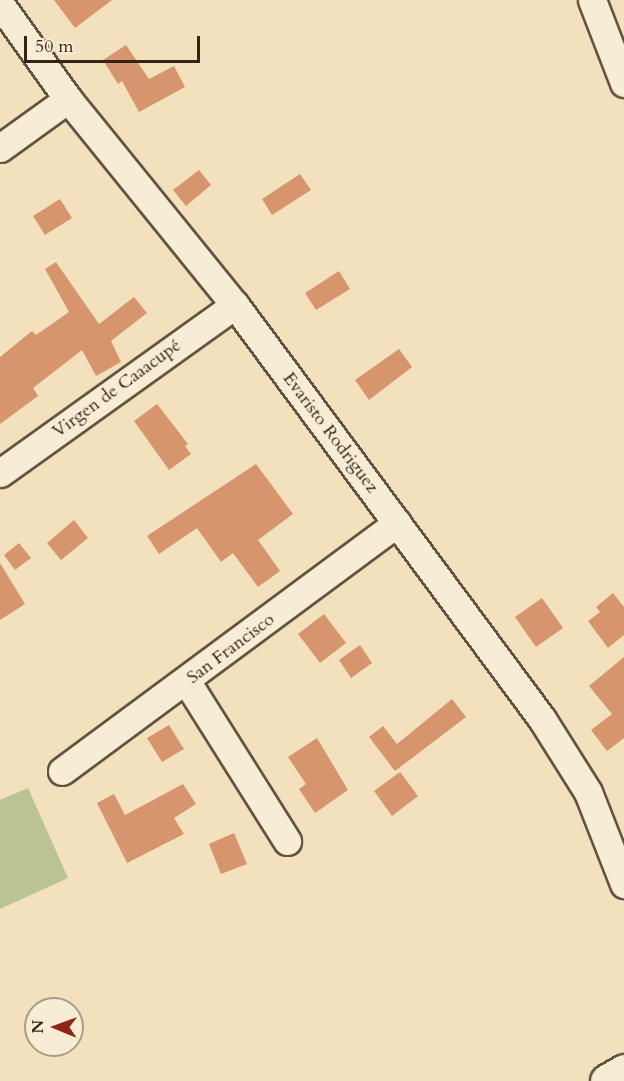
<!DOCTYPE html>
<meta charset="utf-8">
<style>
body{margin:0}
#map{position:relative;width:624px;height:1081px;overflow:hidden;background:#f3e1bd;font-family:Cardo,serif}
div>[style]{position:absolute}
[style*='--x']{left:calc(var(--x)*1px);top:calc(var(--y)*1px);width:calc(var(--w)*1px);rotate:calc(var(--a)*1deg)}
.green>*{inset:0;background:#bac391}
.building>*{inset:0;background:#d6956c}
.roads{filter:drop-shadow(2px 0 #645340) drop-shadow(-2px 0 #645340) drop-shadow(0 2px #645340) drop-shadow(0 -2px #645340)}
.street>*{height:27px;margin:-13.5px;padding:0 13.5px;transform-origin:13.5px;border-radius:13.5px;background:#f7ecd4}
.secondary>*{height:33px;margin:-16.5px;padding:0 16.5px;transform-origin:16.5px;border-radius:16.5px;background:#f7ecd4}
span{translate:-50% -50%;white-space:nowrap;text-align:center;line-height:1.15;-webkit-text-stroke:4.5px #f7ecd4;paint-order:stroke}
.street-label{font-size:18px;color:#342417}
.north{position:absolute;left:24px;top:997px;width:60px;height:60px;box-sizing:border-box;background:#f7ecd4;border:2px solid #a99c88;border-radius:50%;rotate:271deg;font-size:16px;font-weight:700;line-height:24px;text-align:center;color:#342417}
.north::after{content:'';display:block;margin:auto;width:21px;height:27px;background:#8f2418;clip-path:polygon(50% 0,100% 100%,50% 72%,0 100%)}
.scale{position:absolute;left:24px;top:36px;width:176px;height:27px;box-sizing:border-box;border:3px solid #342417;border-top:0;padding-left:8px;font-size:18px;line-height:21px;white-space:nowrap;color:#342417;-webkit-text-stroke:4px #f7ecd4;paint-order:stroke}
</style>
<div id="map">
<div class="green">
<div style="clip-path:polygon(28px 788px,68px 878px,0 909px,0 800px)"></div>
</div>
<div class="building">
<div style="clip-path:polygon(54px 0,112px 0,75px 28px)"></div>
<div style="clip-path:polygon(126px 45px,149px 79px,174px 66px,185px 87px,139px 112px,122px 81px,118px 84px,103px 60px)"></div>
<div style="clip-path:polygon(199px 170px,211px 185px,186px 206px,173px 190px)"></div>
<div style="clip-path:polygon(300px 174px,311px 190px,272px 215px,262px 199px)"></div>
<div style="clip-path:polygon(60px 199px,72px 218px,45px 235px,33px 216px)"></div>
<div style="clip-path:polygon(56px 262px,99px 324px,134px 297px,147px 313px,111px 341px,121px 362px,96px 376px,82px 350px,33px 388px,38px 396px,0 424px,0 357px,32px 331px,36px 335px,69px 312px,45px 269px)"></div>
<div style="clip-path:polygon(339px 271px,350px 289px,316px 310px,305px 293px)"></div>
<div style="clip-path:polygon(399px 349px,412px 367px,369px 400px,355px 380px)"></div>
<div style="clip-path:polygon(157px 404px,188px 444px,185px 446px,191px 454px,169px 470px,134px 421px)"></div>
<div style="clip-path:polygon(256px 464px,293px 514px,258px 540px,280px 571px,258px 587px,233px 553px,221px 562px,197px 528px,159px 554px,147px 536px)"></div>
<div style="clip-path:polygon(74px 520px,88px 538px,61px 560px,47px 543px)"></div>
<div style="clip-path:polygon(19px 543px,31px 558px,15px 570px,4px 555px)"></div>
<div style="clip-path:polygon(0 563px,25px 604px,0 620px)"></div>
<div style="clip-path:polygon(613px 593px,624px 607px,624px 635px,608px 648px,588px 621px,600px 612px,596px 607px)"></div>
<div style="clip-path:polygon(542px 598px,563px 628px,536px 647px,515px 617px)"></div>
<div style="clip-path:polygon(324px 614px,346px 643px,320px 663px,298px 634px)"></div>
<div style="clip-path:polygon(360px 645px,372px 663px,351px 678px,339px 660px)"></div>
<div style="clip-path:polygon(624px 657px,624px 738px,607px 751px,591px 730px,612px 714px,589px 686px)"></div>
<div style="clip-path:polygon(452px 699px,466px 717px,395px 771px,369px 737px,383px 726px,397px 744px)"></div>
<div style="clip-path:polygon(169px 725px,184px 749px,162px 762px,147px 738px)"></div>
<div style="clip-path:polygon(317px 738px,348px 790px,315px 813px,299px 789px,306px 784px,288px 757px)"></div>
<div style="clip-path:polygon(400px 772px,418px 796px,392px 816px,374px 791px)"></div>
<div style="clip-path:polygon(183px 784px,196px 804px,174px 818px,184px 834px,127px 863px,97px 803px,114px 794px,125px 815px)"></div>
<div style="clip-path:polygon(234px 833px,247px 864px,221px 874px,209px 844px)"></div>
</div>
<div class="roads">
<div class="street">
<div style="--x:592;--y:0;--w:89;--a:68.9"></div>
<div style="--x:0;--y:4;--w:117;--a:54.4"></div>
<div style="--x:68;--y:99;--w:265;--a:51"></div>
<div style="--x:235;--y:305;--w:515;--a:53.44"></div>
<div style="--x:542;--y:719;--w:86;--a:57.8"></div>
<div style="--x:588;--y:792;--w:99;--a:68.6"></div>
<div style="--x:0;--y:148;--w:84;--a:-35.8"></div>
<div style="--x:0;--y:473;--w:289;--a:-35.6"></div>
<div style="--x:187;--y:682;--w:188;--a:57.8"></div>
<div style="--x:62;--y:771;--w:417;--a:-36.5"></div>
</div>
<div class="secondary">
<div style="--x:607;--y:1081;--w:20;--a:-30"></div>
</div>
</div>
<div class="street-label">
<span style="left:117px;top:389px;rotate:-36deg">Virgen de Caaacupé</span>
<span style="left:330px;top:433px;rotate:53deg">Evaristo Rodriguez</span>
<span style="left:231px;top:649px;rotate:-37deg">San Francisco</span>
</div>
<div class="north">N</div>
<div class="scale">50 m</div>
</div>
